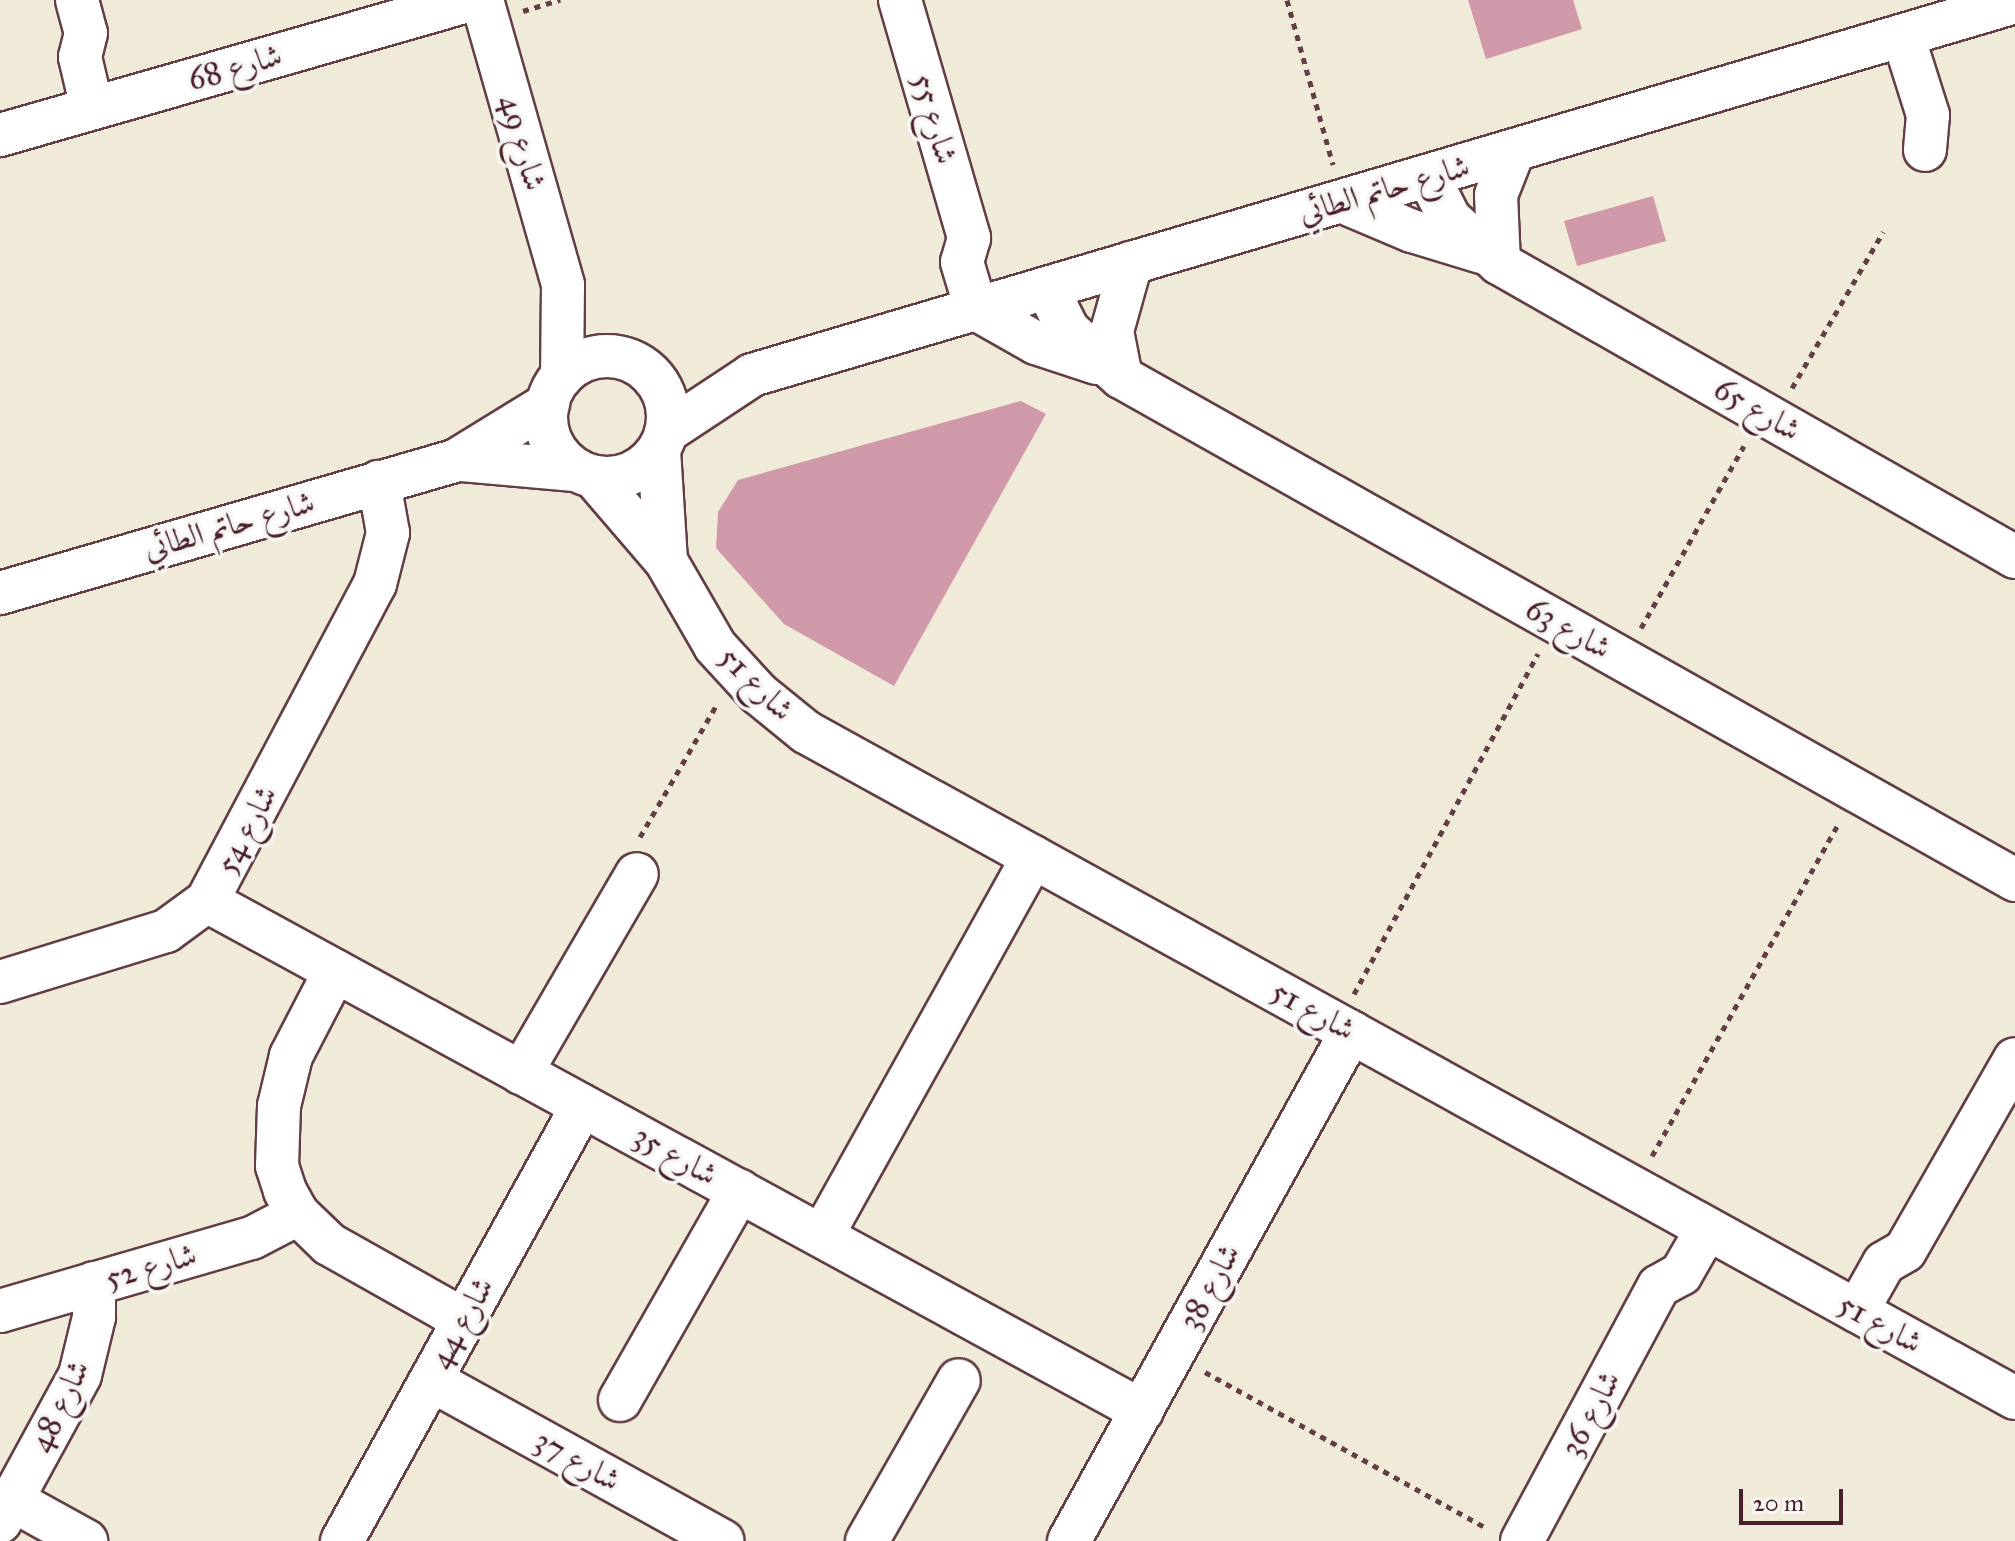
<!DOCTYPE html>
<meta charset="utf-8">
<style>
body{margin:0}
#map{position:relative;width:2015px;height:1541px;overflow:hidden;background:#f0ebd8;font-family:"IM FELL Great Primer",Amiri,serif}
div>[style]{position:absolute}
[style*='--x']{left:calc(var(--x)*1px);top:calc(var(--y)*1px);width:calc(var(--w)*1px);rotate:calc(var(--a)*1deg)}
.building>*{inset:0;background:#d099aa}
.path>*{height:5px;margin-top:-2.5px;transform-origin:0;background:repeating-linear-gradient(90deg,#633e45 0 6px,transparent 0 12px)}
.roads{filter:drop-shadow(2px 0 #633e45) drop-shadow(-2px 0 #633e45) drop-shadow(0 2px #633e45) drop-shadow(0 -2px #633e45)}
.minor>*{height:42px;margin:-21px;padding:0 21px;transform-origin:21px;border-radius:21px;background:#fff}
.minor>.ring{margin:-21px;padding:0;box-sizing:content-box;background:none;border:42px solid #fff;border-radius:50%}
span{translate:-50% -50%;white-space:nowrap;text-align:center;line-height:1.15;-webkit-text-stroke:7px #f6f6f2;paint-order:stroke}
.street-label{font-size:32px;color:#4a1f2b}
.scale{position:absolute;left:1739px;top:1489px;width:104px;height:36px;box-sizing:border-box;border:4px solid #4a1f2b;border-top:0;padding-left:10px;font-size:24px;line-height:28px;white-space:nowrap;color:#4a1f2b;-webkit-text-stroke:6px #f6f6f2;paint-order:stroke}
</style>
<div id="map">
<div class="building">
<div style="clip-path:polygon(1468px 0,1573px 0,1582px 29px,1486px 59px)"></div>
<div style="clip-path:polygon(1653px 196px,1666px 241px,1577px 266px,1564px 221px)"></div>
<div style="clip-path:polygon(1021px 401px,1046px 414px,894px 686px,784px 624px,716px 548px,718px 512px,738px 480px)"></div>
</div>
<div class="path">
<div style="--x:1287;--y:0;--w:171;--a:74.4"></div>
<div style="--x:523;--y:11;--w:39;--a:-17"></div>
<div style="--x:1792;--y:388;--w:181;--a:-59.7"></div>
<div style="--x:1641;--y:628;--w:209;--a:-60.5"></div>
<div style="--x:640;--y:837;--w:154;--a:-59.9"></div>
<div style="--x:1354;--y:994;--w:387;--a:-61.6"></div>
<div style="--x:1652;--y:1156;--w:382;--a:-60.7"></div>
<div style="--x:1205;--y:1372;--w:322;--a:29"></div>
</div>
<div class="roads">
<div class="minor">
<div style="--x:77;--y:0;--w:34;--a:75"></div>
<div style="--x:86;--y:33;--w:25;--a:104"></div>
<div style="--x:80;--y:57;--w:52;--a:76.8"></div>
<div style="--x:482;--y:0;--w:296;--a:74.1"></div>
<div style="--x:563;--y:285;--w:91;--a:90.6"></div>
<div style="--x:900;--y:0;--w:248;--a:73.8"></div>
<div style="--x:969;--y:238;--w:25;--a:106"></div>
<div style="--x:962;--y:262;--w:49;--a:73.4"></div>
<div style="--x:976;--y:309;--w:69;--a:29.5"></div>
<div style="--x:1036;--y:343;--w:64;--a:18.2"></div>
<div style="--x:1904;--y:39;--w:80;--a:72.5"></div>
<div style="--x:1928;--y:115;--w:35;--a:95"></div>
<div style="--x:0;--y:135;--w:489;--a:-16"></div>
<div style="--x:1428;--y:176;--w:48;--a:62.9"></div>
<div style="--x:1450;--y:219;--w:66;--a:41.9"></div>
<div style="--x:1499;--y:263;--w:594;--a:29.67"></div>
<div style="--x:1343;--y:202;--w:75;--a:22.8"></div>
<div style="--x:1412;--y:231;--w:72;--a:16.9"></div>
<div style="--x:1499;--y:263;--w:68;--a:-92.5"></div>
<div style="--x:1496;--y:195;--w:46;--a:-68.4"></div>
<div style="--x:1047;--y:288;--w:47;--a:63.4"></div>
<div style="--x:1068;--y:330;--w:71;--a:41.6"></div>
<div style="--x:1121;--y:377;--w:1026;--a:29.36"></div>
<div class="ring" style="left:546px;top:356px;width:80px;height:80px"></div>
<div style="--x:1121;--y:377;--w:47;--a:-101.1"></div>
<div style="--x:1112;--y:331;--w:71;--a:-74.4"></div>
<div style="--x:666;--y:432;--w:103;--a:-33.5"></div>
<div style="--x:752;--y:375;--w:1317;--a:-16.45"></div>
<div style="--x:659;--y:450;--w:110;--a:86.4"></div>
<div style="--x:462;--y:460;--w:113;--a:5.1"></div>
<div style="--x:594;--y:477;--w:111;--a:49.4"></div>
<div style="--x:666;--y:561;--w:98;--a:60"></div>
<div style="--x:715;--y:646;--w:64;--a:47.5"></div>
<div style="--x:758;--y:693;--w:62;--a:39.1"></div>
<div style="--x:806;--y:732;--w:1380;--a:28.85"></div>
<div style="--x:0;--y:593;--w:476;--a:-16.2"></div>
<div style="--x:457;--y:460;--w:107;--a:-31.6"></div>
<div style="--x:207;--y:901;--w:1065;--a:28.61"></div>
<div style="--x:335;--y:971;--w:96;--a:117.4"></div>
<div style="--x:291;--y:1056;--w:51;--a:103.5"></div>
<div style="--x:279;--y:1106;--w:60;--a:91.9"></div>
<div style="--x:277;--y:1166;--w:26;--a:72"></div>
<div style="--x:285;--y:1191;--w:26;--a:61"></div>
<div style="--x:298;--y:1214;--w:43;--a:44.1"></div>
<div style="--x:329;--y:1244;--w:155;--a:29.4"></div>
<div style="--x:0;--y:982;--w:174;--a:-17.1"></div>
<div style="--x:166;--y:931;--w:51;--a:-36.2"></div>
<div style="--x:207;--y:901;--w:359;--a:-62.1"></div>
<div style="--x:375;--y:584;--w:53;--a:-75.7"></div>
<div style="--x:388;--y:533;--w:52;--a:-100"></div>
<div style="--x:521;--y:1073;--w:230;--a:-59.8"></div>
<div style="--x:822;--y:1236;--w:434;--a:-60.9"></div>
<div style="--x:0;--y:1311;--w:262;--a:-16.2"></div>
<div style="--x:252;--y:1238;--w:52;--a:-27.6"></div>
<div style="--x:1857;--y:1311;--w:55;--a:-60.6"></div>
<div style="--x:1884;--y:1263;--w:24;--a:-30"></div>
<div style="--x:1905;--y:1251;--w:221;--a:-60.2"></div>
<div style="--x:431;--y:1380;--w:333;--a:28.9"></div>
<div style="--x:620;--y:1400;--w:241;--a:-60.3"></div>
<div style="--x:12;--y:1500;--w:85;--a:29"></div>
<div style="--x:0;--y:1522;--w:167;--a:-61.4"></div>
<div style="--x:80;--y:1375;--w:60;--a:-76.4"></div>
<div style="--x:94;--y:1317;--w:34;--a:-90"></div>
<div style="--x:342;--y:1541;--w:497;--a:-61.1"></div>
<div style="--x:867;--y:1541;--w:185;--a:-60.3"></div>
<div style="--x:1069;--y:1541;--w:582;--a:-61.01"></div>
<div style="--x:1522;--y:1541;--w:289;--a:-61.8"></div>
<div style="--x:1659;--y:1286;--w:25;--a:-29"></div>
<div style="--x:1681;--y:1274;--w:52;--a:-60"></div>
</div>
</div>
<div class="street-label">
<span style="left:235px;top:68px;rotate:-16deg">شارع 68</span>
<span style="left:934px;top:119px;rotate:74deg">شارع 55</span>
<span style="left:522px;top:143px;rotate:74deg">شارع 49</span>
<span style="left:1384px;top:190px;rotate:-16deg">شارع حاتم الطائي</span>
<span style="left:1757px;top:410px;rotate:30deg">شارع 65</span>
<span style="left:229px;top:526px;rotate:-16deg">شارع حاتم الطائي</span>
<span style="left:1568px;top:629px;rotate:29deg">شارع 63</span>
<span style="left:756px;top:684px;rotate:45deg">شارع 51</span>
<span style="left:247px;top:830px;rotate:-62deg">شارع 54</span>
<span style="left:1313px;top:1011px;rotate:29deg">شارع 51</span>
<span style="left:675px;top:1156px;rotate:29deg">شارع 35</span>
<span style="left:151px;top:1267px;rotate:-16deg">شارع 52</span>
<span style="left:1210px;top:1287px;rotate:-61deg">شارع 38</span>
<span style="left:462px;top:1323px;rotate:-61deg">شارع 44</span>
<span style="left:1880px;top:1324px;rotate:29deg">شارع 51</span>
<span style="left:60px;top:1406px;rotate:-64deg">شارع 48</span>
<span style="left:1591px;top:1414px;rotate:-62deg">شارع 36</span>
<span style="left:577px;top:1461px;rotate:29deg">شارع 37</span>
</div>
<div class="scale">20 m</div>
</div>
